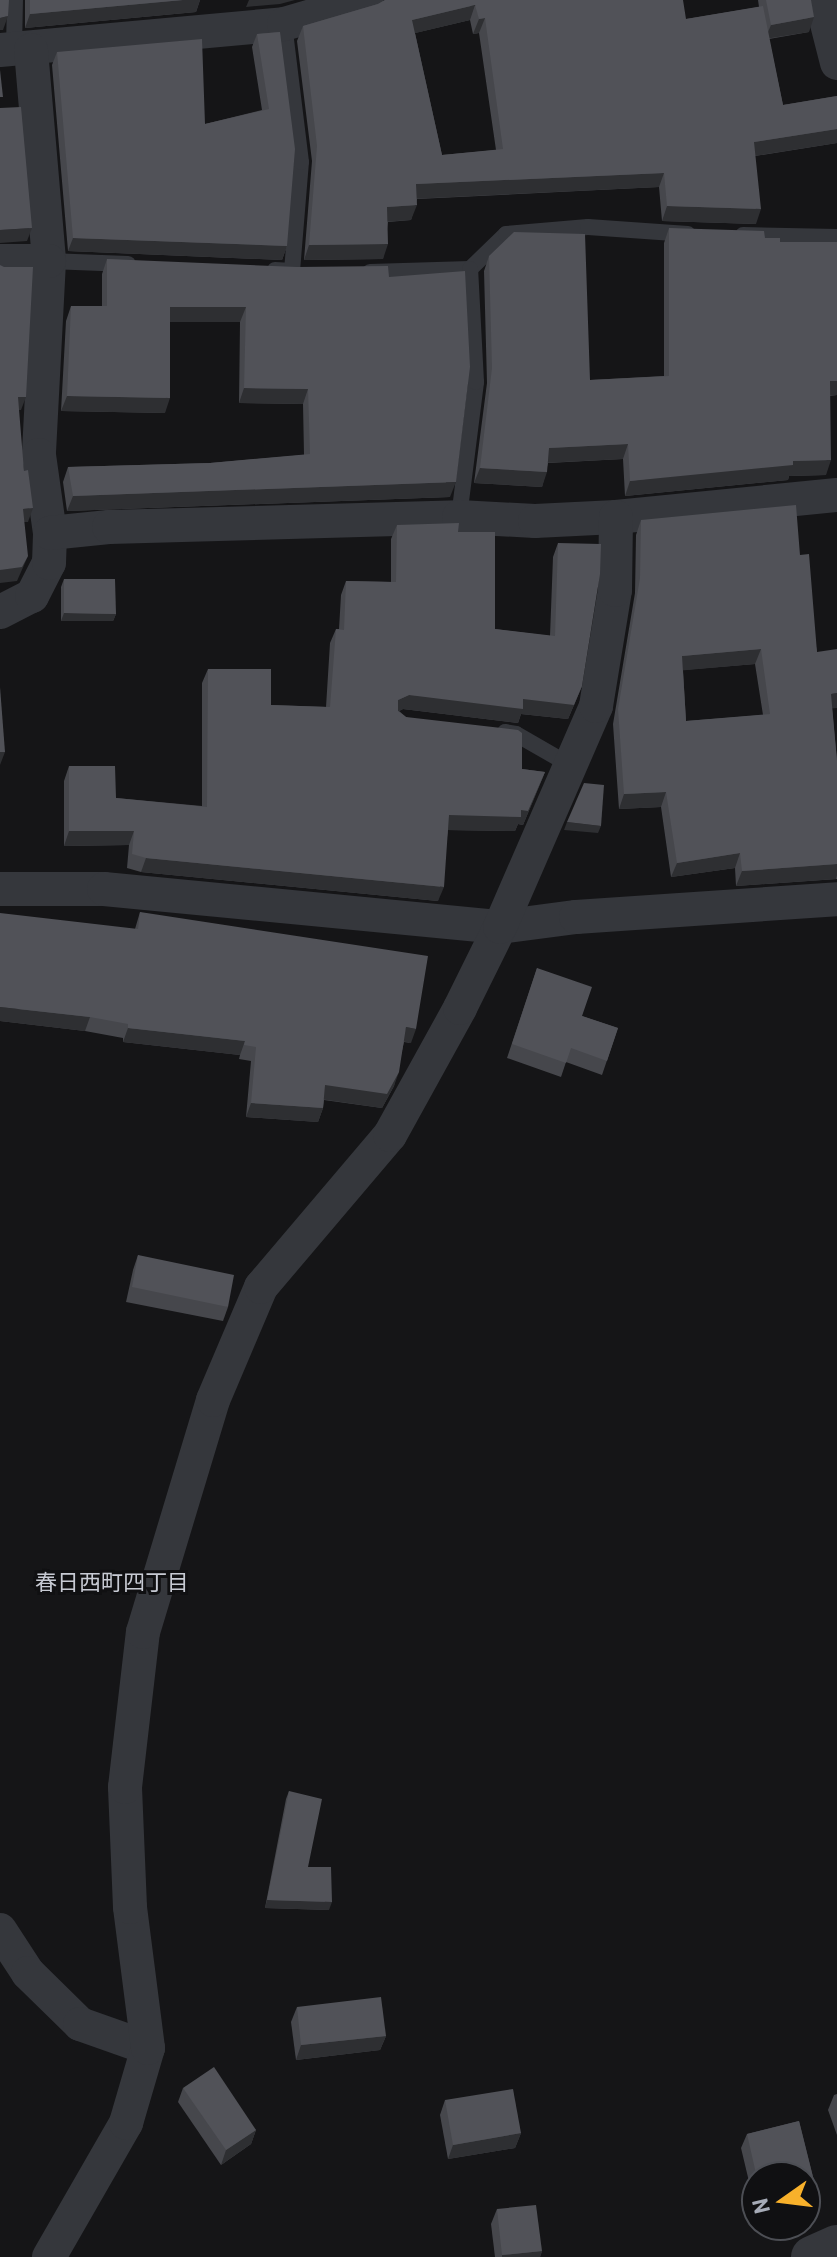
<!DOCTYPE html>
<meta charset="utf-8">
<style>
body{margin:0}
#map{position:relative;width:837px;height:2257px;overflow:hidden;background:#151517;font-family:Barlow,"Noto Sans JP",sans-serif}
div>[style]{position:absolute}
[style*='--x']{left:calc(var(--x)*1px);top:calc(var(--y)*1px);width:calc(var(--w)*1px);rotate:calc(var(--a)*1deg)}
.service>*{height:16px;margin:-8px;padding:0 8px;transform-origin:8px;border-radius:8px;background:#35373c}
.minor>*{height:34px;margin:-17px;padding:0 17px;transform-origin:17px;border-radius:17px;background:#35373c}
.tertiary>*{height:42px;margin:-21px;padding:0 21px;transform-origin:21px;border-radius:21px;background:#35373c}
.wall>*{inset:0;background:#46474c}
.shaded-wall>*{inset:0;background:#2e2f32}
.building>*{inset:0;background:#515258}
span{translate:-50% -50%;white-space:nowrap;text-align:center;line-height:1.15;-webkit-text-stroke:6px #101012;paint-order:stroke}
.neighbourhood-label{font-size:22px;color:#c7cad3}
.north{position:absolute;left:741px;top:2161px;width:80px;height:80px;box-sizing:border-box;background:#101012;border:2px solid #4c4e54;border-radius:50%;rotate:256deg;font-size:22px;font-weight:700;line-height:32px;text-align:center;color:#a6abb7}
.north::after{content:'';display:block;margin:auto;width:28px;height:36px;background:#f8b12b;clip-path:polygon(50% 0,100% 100%,50% 72%,0 100%)}
</style>
<div id="map">
<div class="service">
<div style="--x:14;--y:50;--w:50;--a:-88.9"></div>
<div style="--x:743;--y:235;--w:94;--a:1.2"></div>
<div style="--x:49;--y:261;--w:79;--a:2.2"></div>
<div style="--x:275;--y:270;--w:17;--a:3"></div>
<div style="--x:292;--y:271;--w:109;--a:-85.3"></div>
<div style="--x:301;--y:162;--w:139;--a:-97"></div>
<div style="--x:370;--y:272;--w:100;--a:-1.7"></div>
<div style="--x:470;--y:269;--w:50;--a:-44.2"></div>
<div style="--x:506;--y:234;--w:82;--a:-4.9"></div>
<div style="--x:588;--y:227;--w:100;--a:4"></div>
<div style="--x:459;--y:517;--w:136;--a:-82.8"></div>
<div style="--x:476;--y:382;--w:113;--a:-93"></div>
<div style="--x:505;--y:732;--w:11;--a:10"></div>
<div style="--x:516;--y:734;--w:62;--a:29.9"></div>
</div>
<div class="minor">
<div style="--x:821;--y:0;--w:65;--a:75.7"></div>
<div style="--x:0;--y:50;--w:285;--a:-5.2"></div>
<div style="--x:284;--y:24;--w:86;--a:-16.1"></div>
<div style="--x:31;--y:50;--w:212;--a:85.1"></div>
<div style="--x:49;--y:261;--w:194;--a:93"></div>
<div style="--x:39;--y:455;--w:79;--a:82"></div>
<div style="--x:0;--y:261;--w:49;--a:0"></div>
<div style="--x:0;--y:612;--w:36;--a:-27"></div>
<div style="--x:32;--y:596;--w:37;--a:-63"></div>
<div style="--x:49;--y:563;--w:30;--a:-88"></div>
<div style="--x:50;--y:533;--w:59;--a:-5.8"></div>
<div style="--x:109;--y:527;--w:350;--a:-1.6"></div>
<div style="--x:459;--y:517;--w:76;--a:3"></div>
<div style="--x:535;--y:521;--w:81;--a:-2.8"></div>
<div style="--x:616;--y:517;--w:222;--a:-5.7"></div>
<div style="--x:0;--y:889;--w:104;--a:0"></div>
<div style="--x:104;--y:889;--w:398;--a:5.5"></div>
<div style="--x:500;--y:927;--w:77;--a:-7.5"></div>
<div style="--x:576;--y:917;--w:262;--a:-3.9"></div>
<div style="--x:0;--y:1930;--w:51;--a:56.9"></div>
<div style="--x:28;--y:1973;--w:73;--a:44.4"></div>
<div style="--x:80;--y:2024;--w:72;--a:19.4"></div>
<div style="--x:49;--y:2257;--w:155;--a:-60.1"></div>
<div style="--x:126;--y:2123;--w:78;--a:-73.7"></div>
<div style="--x:148;--y:2048;--w:142;--a:-97.3"></div>
<div style="--x:130;--y:1907;--w:120;--a:-92.4"></div>
<div style="--x:125;--y:1787;--w:156;--a:-83.4"></div>
<div style="--x:143;--y:1632;--w:242;--a:-73.2"></div>
<div style="--x:213;--y:1400;--w:123;--a:-67"></div>
<div style="--x:261;--y:1287;--w:199;--a:-49.7"></div>
<div style="--x:390;--y:1135;--w:145;--a:-61.1"></div>
<div style="--x:460;--y:1008;--w:90;--a:-63.7"></div>
<div style="--x:500;--y:927;--w:241;--a:-66.5"></div>
<div style="--x:596;--y:706;--w:118;--a:-80.7"></div>
<div style="--x:615;--y:590;--w:73;--a:-89.2"></div>
</div>
<div class="tertiary">
<div style="--x:812;--y:2257;--w:27;--a:-24"></div>
</div>
<div class="wall">
<div style="clip-path:polygon(25px 0,200px 0,196px 12px,25px 28px)"></div>
<div style="clip-path:polygon(evenodd,385px 0,686px 19px,759px 7px,758px 0,811px 0,809px 32px,769px 39px,783px 105px,837px 96px,837px 143px,755px 156px,756px 224px,662px 221px,659px 187px,417px 199px,411px 220px,388px 222px,383px 259px,304px 260px,312px 161px,297px 41px,303px 26px,378px 4px,385px 0,470px 20px,473px 34px,479px 33px,496px 150px,442px 155px,415px 33px,470px 20px)"></div>
<div style="clip-path:polygon(280px 32px,287px 246px,282px 260px,68px 251px,52px 65px,57px 52px,205px 124px,262px 110px,252px 47px,257px 34px)"></div>
<div style="clip-path:polygon(669px 228px,765px 238px,780px 242px,837px 242px,837px 395px,830px 396px,826px 475px,789px 476px,788px 480px,625px 496px,623px 459px,548px 463px,542px 487px,474px 483px,487px 383px,484px 271px,489px 256px,590px 380px,664px 376px,664px 243px)"></div>
<div style="clip-path:polygon(107px 259px,389px 277px,450px 497px,67px 511px,63px 482px,68px 467px,210px 463px,304px 455px,303px 404px,239px 403px,240px 322px,170px 322px,165px 413px,61px 411px,66px 321px,71px 306px,102px 306px,102px 274px)"></div>
<div style="clip-path:polygon(evenodd,641px 520px,800px 555px,817px 652px,837px 708px,832px 708px,837px 761px,837px 879px,736px 886px,735px 868px,671px 877px,661px 807px,619px 809px,613px 724px,635px 593px,636px 535px,641px 520px,755px 664px,763px 715px,686px 721px,683px 670px,755px 664px)"></div>
<div style="clip-path:polygon(397px 525px,458px 532px,495px 629px,550px 636px,553px 557px,558px 543px,582px 686px,568px 719px,521px 714px,518px 723px,403px 709px,399px 711px,406px 717px,522px 769px,545px 772px,523px 825px,518px 824px,515px 831px,448px 830px,438px 901px,141px 872px,127px 868px,129px 845px,64px 846px,64px 781px,69px 766px,116px 798px,202px 806px,202px 683px,208px 669px,271px 705px,326px 707px,330px 643px,336px 629px,339px 629px,341px 595px,346px 581px,391px 582px,391px 539px)"></div>
<div style="clip-path:polygon(64px 579px,116px 614px,113px 621px,61px 621px,61px 587px)"></div>
<div style="clip-path:polygon(140px 912px,411px 1043px,404px 1042px,394px 1086px,382px 1108px,324px 1100px,323px 1108px,318px 1122px,246px 1117px,251px 1061px,239px 1059px,240px 1055px,123px 1042px,123px 1038px,85px 1031px,0 1021px,135px 929px)"></div>
<div style="clip-path:polygon(537px 968px,582px 1016px,618px 1028px,602px 1075px,566px 1062px,561px 1077px,507px 1058px)"></div>
<div style="clip-path:polygon(138px 1255px,228px 1307px,223px 1321px,126px 1302px,133px 1270px)"></div>
<div style="clip-path:polygon(289px 1791px,308px 1867px,329px 1910px,265px 1908px,286px 1799px)"></div>
<div style="clip-path:polygon(297px 2007px,386px 2036px,380px 2050px,296px 2060px,291px 2022px)"></div>
<div style="clip-path:polygon(183px 2088px,256px 2130px,251px 2144px,221px 2165px,178px 2102px)"></div>
<div style="clip-path:polygon(837px 2094px,837px 2135px,828px 2110px,834px 2095px)"></div>
<div style="clip-path:polygon(445px 2100px,521px 2133px,515px 2148px,448px 2159px,440px 2115px)"></div>
<div style="clip-path:polygon(799px 2121px,820px 2205px,814px 2219px,805px 2222px,805px 2177px,757px 2177px,756px 2211px,741px 2148px,747px 2134px)"></div>
<div style="clip-path:polygon(497px 2209px,542px 2251px,540px 2257px,495px 2257px,491px 2224px)"></div>
</div>
<div class="shaded-wall">
<div style="clip-path:polygon(183px 0,200px 0,196px 12px,25px 28px,30px 14px)"></div>
<div style="clip-path:polygon(249px 0,295px 0,280px 4px,246px 7px)"></div>
<div style="clip-path:polygon(475px 5px,470px 20px,407px 35px,412px 20px)"></div>
<div style="clip-path:polygon(8px 16px,3px 30px,0 30px,0 18px)"></div>
<div style="clip-path:polygon(814px 17px,809px 32px,765px 39px,771px 25px)"></div>
<div style="clip-path:polygon(485px 18px,479px 33px,473px 34px,479px 19px)"></div>
<div style="clip-path:polygon(837px 129px,837px 143px,748px 157px,754px 142px)"></div>
<div style="clip-path:polygon(664px 173px,659px 187px,411px 199px,416px 184px)"></div>
<div style="clip-path:polygon(417px 205px,411px 220px,382px 222px,387px 207px)"></div>
<div style="clip-path:polygon(667px 206px,761px 209px,756px 224px,662px 221px)"></div>
<div style="clip-path:polygon(32px 228px,27px 241px,0 243px,0 230px)"></div>
<div style="clip-path:polygon(73px 238px,287px 246px,282px 260px,68px 251px)"></div>
<div style="clip-path:polygon(388px 244px,383px 259px,304px 260px,309px 245px)"></div>
<div style="clip-path:polygon(170px 307px,246px 307px,240px 322px,165px 322px)"></div>
<div style="clip-path:polygon(830px 381px,837px 381px,837px 395px,825px 396px)"></div>
<div style="clip-path:polygon(244px 388px,308px 389px,303px 404px,239px 403px)"></div>
<div style="clip-path:polygon(67px 396px,170px 398px,165px 413px,61px 411px)"></div>
<div style="clip-path:polygon(18px 397px,26px 397px,21px 410px,13px 410px)"></div>
<div style="clip-path:polygon(628px 444px,623px 459px,543px 463px,549px 448px)"></div>
<div style="clip-path:polygon(831px 460px,826px 475px,789px 476px,788px 480px,625px 496px,630px 481px,793px 461px)"></div>
<div style="clip-path:polygon(480px 468px,547px 472px,542px 487px,474px 483px)"></div>
<div style="clip-path:polygon(456px 482px,450px 497px,67px 511px,73px 496px)"></div>
<div style="clip-path:polygon(33px 508px,28px 522px,18px 522px,23px 509px)"></div>
<div style="clip-path:polygon(28px 556px,17px 581px,0 583px,0 570px)"></div>
<div style="clip-path:polygon(64px 613px,116px 614px,113px 621px,61px 621px)"></div>
<div style="clip-path:polygon(761px 649px,755px 664px,676px 671px,682px 656px)"></div>
<div style="clip-path:polygon(582px 686px,568px 719px,521px 714px,518px 723px,403px 709px,393px 714px,398px 700px,409px 695px,523px 699px)"></div>
<div style="clip-path:polygon(837px 693px,837px 708px,826px 709px,831px 694px)"></div>
<div style="clip-path:polygon(0 752px,5px 752px,0 765px)"></div>
<div style="clip-path:polygon(545px 772px,523px 825px,518px 824px,515px 831px,444px 830px,449px 815px,521px 810px)"></div>
<div style="clip-path:polygon(666px 792px,661px 807px,619px 809px,624px 794px)"></div>
<div style="clip-path:polygon(567px 822px,601px 826px,598px 833px,564px 830px)"></div>
<div style="clip-path:polygon(69px 831px,134px 831px,129px 845px,64px 846px)"></div>
<div style="clip-path:polygon(740px 853px,735px 868px,671px 877px,677px 863px)"></div>
<div style="clip-path:polygon(146px 858px,444px 887px,438px 901px,141px 872px)"></div>
<div style="clip-path:polygon(837px 864px,837px 875px,836px 879px,736px 886px,742px 871px)"></div>
<div style="clip-path:polygon(0 1007px,90px 1017px,85px 1031px,0 1021px)"></div>
<div style="clip-path:polygon(406px 1027px,416px 1029px,411px 1043px,401px 1041px)"></div>
<div style="clip-path:polygon(128px 1028px,245px 1041px,240px 1055px,123px 1042px)"></div>
<div style="clip-path:polygon(399px 1072px,394px 1086px,382px 1108px,320px 1099px,325px 1085px)"></div>
<div style="clip-path:polygon(251px 1103px,323px 1108px,318px 1122px,246px 1117px)"></div>
<div style="clip-path:polygon(267px 1900px,332px 1902px,329px 1910px,265px 1908px)"></div>
<div style="clip-path:polygon(386px 2036px,380px 2050px,296px 2060px,301px 2045px)"></div>
<div style="clip-path:polygon(256px 2130px,251px 2144px,221px 2165px,226px 2150px)"></div>
<div style="clip-path:polygon(521px 2133px,515px 2148px,448px 2159px,453px 2145px)"></div>
<div style="clip-path:polygon(820px 2205px,814px 2219px,805px 2222px,805px 2209px)"></div>
<div style="clip-path:polygon(778px 2225px,792px 2225px,776px 2229px)"></div>
<div style="clip-path:polygon(542px 2251px,540px 2257px,502px 2257px,502px 2255px)"></div>
</div>
<div class="building">
<div style="clip-path:polygon(0 0,9px 0,8px 16px,0 18px)"></div>
<div style="clip-path:polygon(30px 0,183px 0,30px 14px)"></div>
<div style="clip-path:polygon(evenodd,385px 0,683px 0,686px 19px,763px 6px,783px 105px,837px 96px,837px 129px,754px 142px,761px 209px,667px 206px,664px 173px,416px 184px,417px 205px,387px 207px,388px 244px,309px 245px,317px 146px,303px 26px,378px 4px,385px 0,475px 5px,479px 19px,485px 18px,503px 149px,442px 155px,412px 20px,475px 5px)"></div>
<div style="clip-path:polygon(766px 0,811px 0,814px 17px,771px 25px)"></div>
<div style="clip-path:polygon(280px 32px,295px 149px,287px 246px,73px 238px,57px 52px,202px 39px,205px 124px,269px 109px,257px 34px)"></div>
<div style="clip-path:polygon(0 70px,3px 97px,0 97px)"></div>
<div style="clip-path:polygon(21px 107px,32px 228px,0 230px,0 108px)"></div>
<div style="clip-path:polygon(669px 228px,764px 231px,765px 238px,780px 238px,780px 242px,837px 242px,837px 381px,830px 381px,831px 460px,793px 461px,793px 465px,630px 481px,628px 444px,549px 448px,547px 472px,480px 468px,492px 368px,489px 256px,514px 232px,585px 234px,590px 380px,669px 376px)"></div>
<div style="clip-path:polygon(107px 259px,297px 267px,388px 266px,389px 277px,465px 271px,470px 367px,456px 482px,73px 496px,68px 467px,210px 463px,310px 454px,308px 389px,244px 388px,246px 307px,170px 307px,170px 398px,67px 396px,71px 306px,107px 306px)"></div>
<div style="clip-path:polygon(0 265px,4px 267px,33px 267px,26px 397px,18px 397px,24px 471px,28px 470px,33px 508px,23px 509px,28px 556px,22px 567px,0 570px)"></div>
<div style="clip-path:polygon(evenodd,796px 505px,800px 555px,809px 554px,817px 652px,837px 649px,837px 693px,831px 694px,837px 761px,837px 864px,742px 871px,740px 853px,677px 863px,666px 792px,624px 794px,618px 709px,640px 578px,641px 520px,796px 505px,761px 649px,770px 714px,686px 721px,682px 656px,761px 649px)"></div>
<div style="clip-path:polygon(459px 523px,458px 532px,495px 532px,495px 629px,555px 636px,558px 543px,601px 544px,600px 574px,582px 686px,574px 705px,523px 699px,523px 709px,409px 695px,398px 700px,398px 711px,406px 717px,518px 730px,522px 733px,522px 769px,545px 772px,528px 811px,521px 810px,521px 817px,449px 815px,444px 887px,146px 858px,132px 854px,134px 831px,69px 831px,69px 766px,115px 766px,116px 798px,207px 807px,208px 669px,271px 669px,271px 705px,330px 707px,336px 629px,344px 630px,346px 581px,396px 582px,397px 525px)"></div>
<div style="clip-path:polygon(64px 579px,115px 579px,116px 614px,64px 613px)"></div>
<div style="clip-path:polygon(0 687px,5px 752px,0 752px)"></div>
<div style="clip-path:polygon(584px 783px,604px 785px,601px 826px,567px 822px)"></div>
<div style="clip-path:polygon(140px 912px,428px 956px,416px 1029px,406px 1027px,399px 1072px,387px 1094px,325px 1085px,323px 1108px,251px 1103px,256px 1047px,244px 1045px,245px 1041px,128px 1028px,128px 1024px,90px 1017px,0 1007px,0 913px,138px 929px)"></div>
<div style="clip-path:polygon(537px 968px,592px 987px,582px 1016px,618px 1028px,607px 1061px,571px 1048px,566px 1063px,512px 1044px)"></div>
<div style="clip-path:polygon(138px 1255px,234px 1275px,228px 1307px,132px 1287px)"></div>
<div style="clip-path:polygon(289px 1791px,322px 1799px,308px 1867px,331px 1867px,332px 1902px,267px 1900px)"></div>
<div style="clip-path:polygon(381px 1997px,386px 2036px,301px 2045px,297px 2007px)"></div>
<div style="clip-path:polygon(214px 2067px,256px 2130px,226px 2150px,183px 2088px)"></div>
<div style="clip-path:polygon(513px 2089px,521px 2133px,453px 2145px,445px 2100px)"></div>
<div style="clip-path:polygon(799px 2121px,820px 2205px,805px 2209px,805px 2177px,757px 2177px,757px 2178px,747px 2134px)"></div>
<div style="clip-path:polygon(536px 2205px,542px 2251px,502px 2255px,497px 2209px)"></div>
</div>
<div class="neighbourhood-label">
<span style="left:112px;top:1582px">春日西町四丁目</span>
</div>
<div class="north">N</div>
</div>
